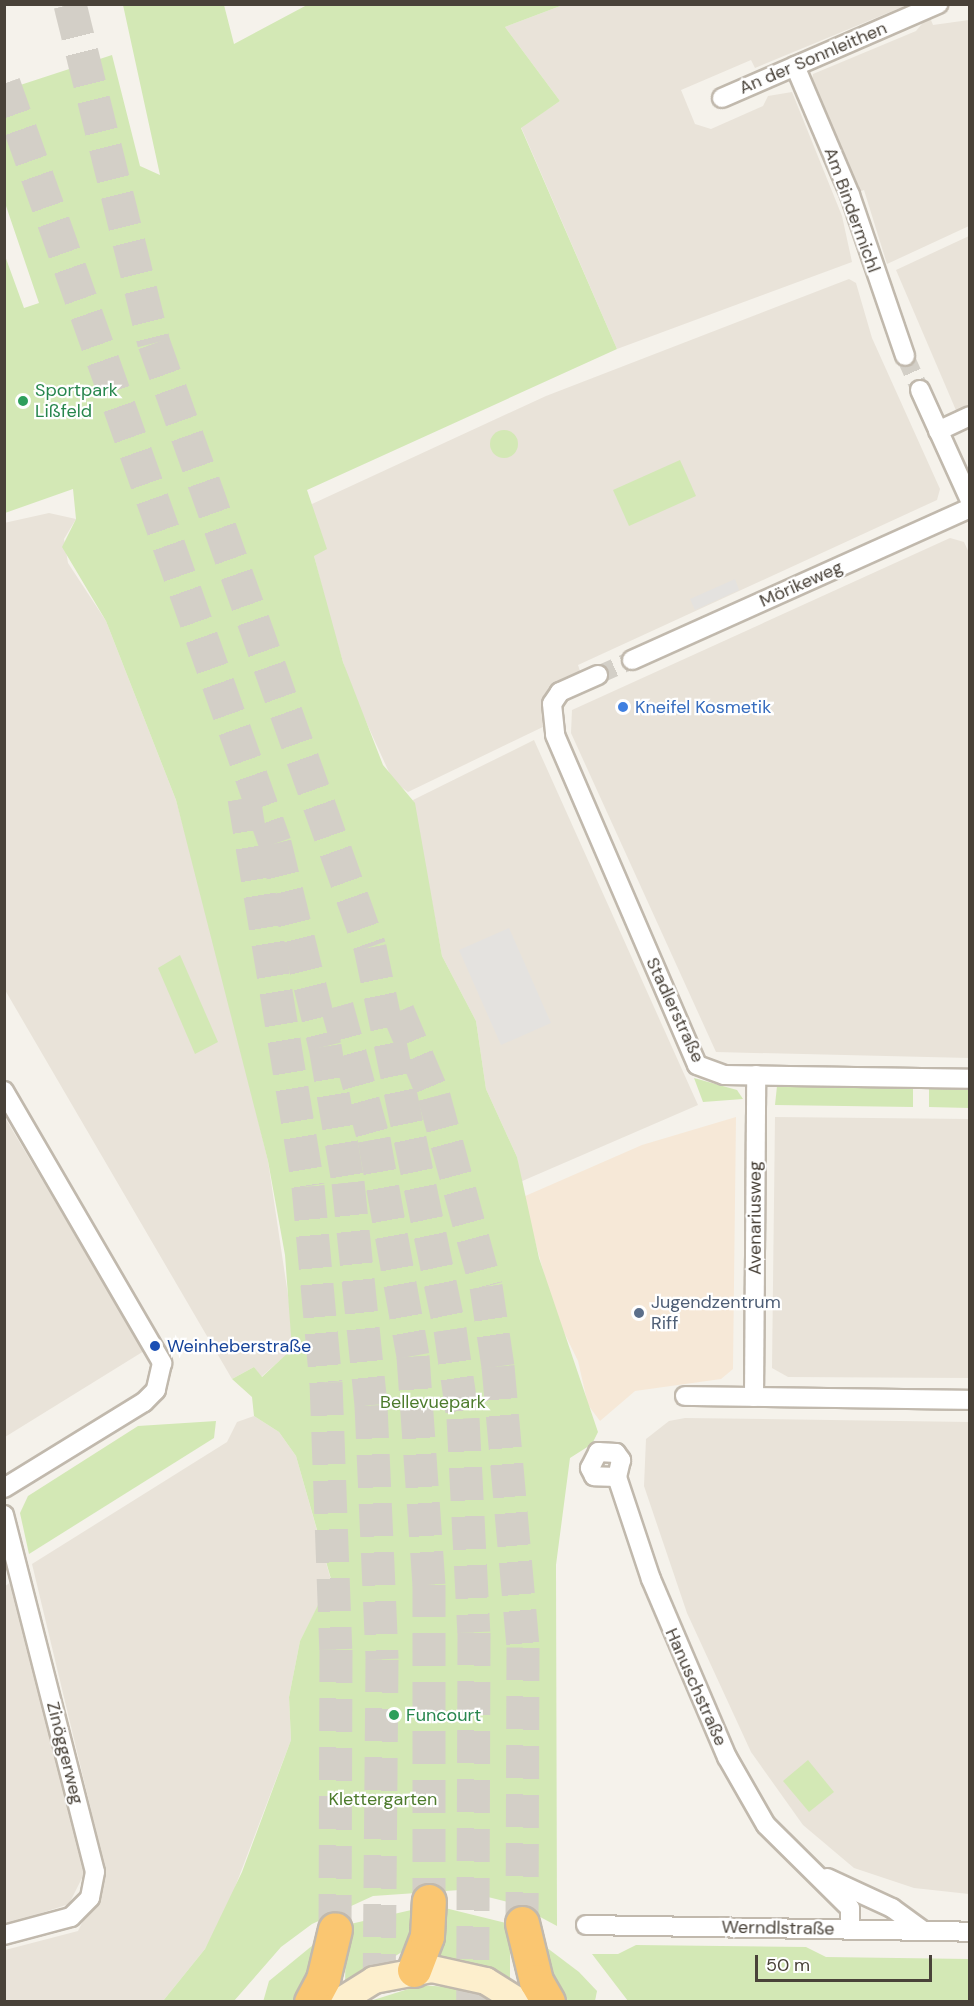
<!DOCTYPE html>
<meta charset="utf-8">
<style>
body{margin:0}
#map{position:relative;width:974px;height:2006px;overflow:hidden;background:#f5f2eb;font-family:"DM Sans",sans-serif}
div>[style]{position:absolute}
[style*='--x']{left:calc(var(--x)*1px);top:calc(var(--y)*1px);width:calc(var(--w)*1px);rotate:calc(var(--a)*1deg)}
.residential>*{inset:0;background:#e9e3d9}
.commercial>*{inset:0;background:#f6e8d7}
.green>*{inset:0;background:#d3e8b5}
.round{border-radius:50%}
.parking>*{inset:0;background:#e4e2df}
.minor-tunnel>*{height:18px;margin-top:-9px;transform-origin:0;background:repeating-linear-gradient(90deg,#d3cfc7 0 18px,transparent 0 27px)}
.motorway-tunnel>*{height:33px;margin-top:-16.5px;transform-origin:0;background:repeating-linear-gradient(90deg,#d3cfc7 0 33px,transparent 0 49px)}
.roads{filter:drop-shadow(2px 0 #c1b9ad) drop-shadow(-2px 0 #c1b9ad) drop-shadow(0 2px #c1b9ad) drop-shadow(0 -2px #c1b9ad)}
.minor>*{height:18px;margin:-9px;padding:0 9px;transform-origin:9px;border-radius:9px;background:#fff}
.secondary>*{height:26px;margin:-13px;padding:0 13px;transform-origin:13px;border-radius:13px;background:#fdefcd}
.motorway>*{height:33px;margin:-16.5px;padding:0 16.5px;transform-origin:16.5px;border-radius:16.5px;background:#fac671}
.dots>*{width:16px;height:16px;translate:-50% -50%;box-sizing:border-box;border:3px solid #fff;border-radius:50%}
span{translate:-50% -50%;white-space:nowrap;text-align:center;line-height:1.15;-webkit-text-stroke:4.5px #fff;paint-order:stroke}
.street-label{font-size:18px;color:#494239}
.leisure-label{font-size:18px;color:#27864d}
.left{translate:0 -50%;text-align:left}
.shop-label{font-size:18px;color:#366cbe}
.service-label{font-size:18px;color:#4e5e75}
.transit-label{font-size:18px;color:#164399}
.park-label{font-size:18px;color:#4d7b2c}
.frame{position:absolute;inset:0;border:6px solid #494239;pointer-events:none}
.scale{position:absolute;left:755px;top:1955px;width:177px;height:27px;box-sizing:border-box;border:3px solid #494239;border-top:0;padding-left:8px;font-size:18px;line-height:21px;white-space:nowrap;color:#494239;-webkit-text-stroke:4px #fff;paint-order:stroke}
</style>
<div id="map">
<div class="residential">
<div style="clip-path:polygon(563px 5px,907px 5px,755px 68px,751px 60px,681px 90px,695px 124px,711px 129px,763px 106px,768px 96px,792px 92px,842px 216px,852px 262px,617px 349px,521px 127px,560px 101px,505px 27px)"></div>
<div style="clip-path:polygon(929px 15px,933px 25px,969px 20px,969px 226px,887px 264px,864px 190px,853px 194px,811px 89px,813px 74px,916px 31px)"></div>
<div style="clip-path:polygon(969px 236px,969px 410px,958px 415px,896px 270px)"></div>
<div style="clip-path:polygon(849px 279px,856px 283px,872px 338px,940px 489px,937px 500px,578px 665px,581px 674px,547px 725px,408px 792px,393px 781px,352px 691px,332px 626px,314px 556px,312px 504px,546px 396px)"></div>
<div style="clip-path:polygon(49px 513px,76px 519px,64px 539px,68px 563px,106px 621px,176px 800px,217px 951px,268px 1161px,292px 1322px,293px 1349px,261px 1377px,254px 1367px,232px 1379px,5px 990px,4px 523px)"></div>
<div style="clip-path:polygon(950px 538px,964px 542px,970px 555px,969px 1058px,716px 1052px,571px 733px,572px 710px)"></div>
<div style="clip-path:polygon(534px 740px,698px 1105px,520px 1182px,517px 1157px,486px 1089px,476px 1021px,442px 956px,413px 800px)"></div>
<div style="clip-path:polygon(4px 1116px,144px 1351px,5px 1437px,4px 1437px)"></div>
<div style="clip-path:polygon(775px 1117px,969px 1119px,969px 1378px,788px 1377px,772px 1368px)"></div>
<div style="clip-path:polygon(254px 1416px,279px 1432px,296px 1456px,331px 1580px,300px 1641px,289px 1697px,291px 1740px,229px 1903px,205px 1949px,163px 2001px,5px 2002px,5px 1950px,78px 1931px,102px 1882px,103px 1860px,32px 1564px,227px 1442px,237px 1422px)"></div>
<div style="clip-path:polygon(685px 1418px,969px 1422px,969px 1894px,914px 1888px,854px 1868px,803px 1825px,751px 1752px,687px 1613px,644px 1486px,646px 1439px,669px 1421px)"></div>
<div style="clip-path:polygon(15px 1579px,85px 1872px,69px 1904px,5px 1925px,4px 1587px)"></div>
</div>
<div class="commercial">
<div style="clip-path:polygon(736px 1117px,733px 1369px,721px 1379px,635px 1391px,600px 1421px,588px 1405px,578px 1361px,555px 1314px,523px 1197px,642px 1145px)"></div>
</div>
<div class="green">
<div style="clip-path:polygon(123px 5px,224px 5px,234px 44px,307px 5px,563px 5px,505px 27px,560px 101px,521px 128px,617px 349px,307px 490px,327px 549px,314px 556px,343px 662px,383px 765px,415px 803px,442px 956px,476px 1021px,486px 1089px,517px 1157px,539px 1258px,598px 1432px,592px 1444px,570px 1458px,556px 1565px,557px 1926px,516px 1904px,460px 1890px,373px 1896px,312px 1924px,281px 1947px,234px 2001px,163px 2001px,205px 1949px,242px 1872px,291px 1740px,289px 1697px,300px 1641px,331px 1579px,296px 1456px,279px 1432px,254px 1416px,252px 1397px,232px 1379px,254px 1367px,262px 1377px,292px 1349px,285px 1255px,268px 1161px,176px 800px,106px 621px,62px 547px,76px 519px,73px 489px,5px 513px,4px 253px,24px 308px,39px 303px,5px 203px,5px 90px,112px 55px,140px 166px,160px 175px)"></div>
<div class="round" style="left:490px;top:430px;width:28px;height:28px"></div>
<div style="clip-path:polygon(680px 460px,696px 496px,629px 526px,613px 490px)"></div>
<div style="clip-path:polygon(180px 955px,218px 1042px,195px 1054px,158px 968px)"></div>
<div style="clip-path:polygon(694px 1078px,737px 1090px,743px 1099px,703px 1102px)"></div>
<div style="clip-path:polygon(777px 1086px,913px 1088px,913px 1107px,775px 1105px)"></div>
<div style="clip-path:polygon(929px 1088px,969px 1089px,969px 1108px,929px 1107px)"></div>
<div style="clip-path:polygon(216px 1421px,214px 1438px,29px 1554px,20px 1513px,28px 1496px,138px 1426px)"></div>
<div style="clip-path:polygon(808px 1760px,834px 1792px,809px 1812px,783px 1781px)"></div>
<div style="clip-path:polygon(420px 1908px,408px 1948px,345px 1988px,346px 1925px)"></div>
<div style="clip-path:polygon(445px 1908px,510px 1924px,510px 1984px,428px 1960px)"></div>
<div style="clip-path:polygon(324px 1936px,303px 2001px,263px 2002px,269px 1981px)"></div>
<div style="clip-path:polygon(534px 1938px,579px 1972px,597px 1991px,595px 2001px,556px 2001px)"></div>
<div style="clip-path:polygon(636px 1945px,806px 1947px,826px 1957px,969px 1959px,969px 2001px,628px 2001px,592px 1954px,618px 1954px)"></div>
<div style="clip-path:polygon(421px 1985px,460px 1988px,493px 2001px,367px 2002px)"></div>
</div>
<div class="parking">
<div style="clip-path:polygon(735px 579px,739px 590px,695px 610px,690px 599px)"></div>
<div style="clip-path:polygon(509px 928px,551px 1023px,501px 1045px,459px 950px)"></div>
</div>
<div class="minor-tunnel">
<div style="--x:905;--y:356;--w:37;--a:66"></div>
<div style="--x:598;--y:675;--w:37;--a:-24"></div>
</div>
<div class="motorway-tunnel">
<div style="--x:70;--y:4;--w:349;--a:76.1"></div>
<div style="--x:154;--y:343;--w:641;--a:70.32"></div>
<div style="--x:370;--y:947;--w:390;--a:78.2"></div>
<div style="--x:450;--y:1329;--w:90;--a:81.7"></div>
<div style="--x:463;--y:1418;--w:214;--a:87.1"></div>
<div style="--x:474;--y:1632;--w:370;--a:90.2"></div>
<div style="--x:4;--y:83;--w:807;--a:70.37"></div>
<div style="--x:275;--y:843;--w:209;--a:76.2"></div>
<div style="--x:325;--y:1046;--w:138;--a:80.4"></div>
<div style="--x:348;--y:1182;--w:224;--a:84.1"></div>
<div style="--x:371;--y:1405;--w:254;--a:87.5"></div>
<div style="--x:382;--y:1659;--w:343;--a:90.5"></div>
<div style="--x:244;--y:798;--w:393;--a:80.6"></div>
<div style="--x:308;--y:1186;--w:197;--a:84.8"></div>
<div style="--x:326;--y:1382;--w:267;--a:87.9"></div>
<div style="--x:336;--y:1649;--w:280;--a:90.2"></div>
<div style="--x:337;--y:1006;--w:138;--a:74.5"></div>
<div style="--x:374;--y:1139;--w:220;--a:79.8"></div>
<div style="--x:413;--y:1356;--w:229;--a:86"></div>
<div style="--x:429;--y:1584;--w:317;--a:90"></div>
<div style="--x:398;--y:1011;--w:92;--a:67"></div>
<div style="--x:434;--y:1096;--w:197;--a:74.7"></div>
<div style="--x:486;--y:1286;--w:81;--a:81.5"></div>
<div style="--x:498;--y:1366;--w:282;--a:84.9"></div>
<div style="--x:523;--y:1647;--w:276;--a:90.2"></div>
</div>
<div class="roads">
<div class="minor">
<div style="--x:795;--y:66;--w:140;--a:66.9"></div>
<div style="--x:850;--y:195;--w:170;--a:71.1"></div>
<div style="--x:722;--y:98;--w:236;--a:-23.5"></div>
<div style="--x:920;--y:390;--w:121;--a:65.6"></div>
<div style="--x:938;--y:431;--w:35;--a:-25"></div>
<div style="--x:632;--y:660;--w:371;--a:-24.2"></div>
<div style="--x:598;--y:675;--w:42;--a:155.9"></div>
<div style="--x:560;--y:692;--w:14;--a:124"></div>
<div style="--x:552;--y:704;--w:31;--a:84"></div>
<div style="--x:555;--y:735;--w:359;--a:66.7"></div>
<div style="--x:697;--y:1065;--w:29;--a:20"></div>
<div style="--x:724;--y:1075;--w:246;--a:0.9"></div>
<div style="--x:4;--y:1091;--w:315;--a:59.8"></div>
<div style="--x:162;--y:1363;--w:28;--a:103"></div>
<div style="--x:156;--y:1390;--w:17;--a:135"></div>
<div style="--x:144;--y:1402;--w:164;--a:148.4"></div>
<div style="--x:685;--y:1396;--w:285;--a:0.8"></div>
<div style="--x:754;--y:1397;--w:322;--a:-89.6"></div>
<div style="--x:617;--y:1477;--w:23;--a:-178"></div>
<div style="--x:594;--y:1476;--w:9;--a:-117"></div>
<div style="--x:590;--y:1468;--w:18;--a:-63"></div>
<div style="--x:598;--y:1452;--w:18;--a:3"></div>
<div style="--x:616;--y:1453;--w:9;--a:54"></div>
<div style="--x:621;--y:1460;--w:17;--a:103"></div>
<div style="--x:617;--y:1477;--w:108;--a:71.6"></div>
<div style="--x:651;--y:1579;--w:194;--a:66.9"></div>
<div style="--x:727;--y:1757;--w:78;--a:60.2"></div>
<div style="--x:766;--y:1825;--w:118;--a:44.7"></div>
<div style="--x:850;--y:1908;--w:21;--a:90"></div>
<div style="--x:4;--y:1515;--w:368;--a:75.7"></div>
<div style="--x:95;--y:1872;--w:26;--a:101"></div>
<div style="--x:90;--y:1898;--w:27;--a:135"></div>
<div style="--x:71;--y:1917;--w:69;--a:165"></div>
<div style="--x:827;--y:1878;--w:72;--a:24.8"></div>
<div style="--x:892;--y:1908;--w:39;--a:36"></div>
<div style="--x:586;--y:1925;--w:384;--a:1"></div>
</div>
<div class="secondary">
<div style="--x:339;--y:2002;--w:41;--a:-32.2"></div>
<div style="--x:374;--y:1980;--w:59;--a:-10.7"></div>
<div style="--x:432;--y:1969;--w:55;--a:12.5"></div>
<div style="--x:486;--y:1981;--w:40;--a:32"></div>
</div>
<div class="motorway">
<div style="--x:522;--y:1923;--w:60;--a:76.4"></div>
<div style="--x:536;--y:1981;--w:24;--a:60"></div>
<div style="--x:414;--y:1970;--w:36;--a:-69"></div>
<div style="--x:427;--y:1936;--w:35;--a:-87"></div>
<div style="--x:311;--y:2002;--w:26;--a:-62"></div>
<div style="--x:323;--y:1979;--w:51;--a:-76.5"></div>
</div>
</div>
<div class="dots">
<div style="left:23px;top:401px;background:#2e9e5b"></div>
<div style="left:623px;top:707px;background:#3f7fe0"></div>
<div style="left:639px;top:1313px;background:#5c6f8a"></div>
<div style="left:155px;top:1346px;background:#1a4fb4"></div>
<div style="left:394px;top:1715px;background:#2e9e5b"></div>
</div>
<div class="street-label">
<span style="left:813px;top:58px;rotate:-23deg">An der Sonnleithen</span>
<span style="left:852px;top:210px;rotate:70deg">Am Bindermichl</span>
<span style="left:801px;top:584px;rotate:-24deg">Mörikeweg</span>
<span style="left:675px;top:1010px;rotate:65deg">Stadlerstraße</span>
<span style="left:755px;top:1218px;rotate:-90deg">Avenariusweg</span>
<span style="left:696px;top:1687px;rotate:66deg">Hanuschstraße</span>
<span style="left:65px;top:1753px;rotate:76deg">Zinöggerweg</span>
<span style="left:778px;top:1928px;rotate:1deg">Werndlstraße</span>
</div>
<div class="leisure-label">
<span class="left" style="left:35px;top:401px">Sportpark<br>Lißfeld</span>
<span class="left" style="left:406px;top:1715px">Funcourt</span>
</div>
<div class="shop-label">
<span class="left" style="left:635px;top:707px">Kneifel Kosmetik</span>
</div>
<div class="service-label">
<span class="left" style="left:651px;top:1313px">Jugendzentrum<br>Riff</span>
</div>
<div class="transit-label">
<span class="left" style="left:167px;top:1346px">Weinheberstraße</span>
</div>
<div class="park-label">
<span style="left:433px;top:1402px">Bellevuepark</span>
<span style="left:383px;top:1799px">Klettergarten</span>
</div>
<div class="frame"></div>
<div class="scale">50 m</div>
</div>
